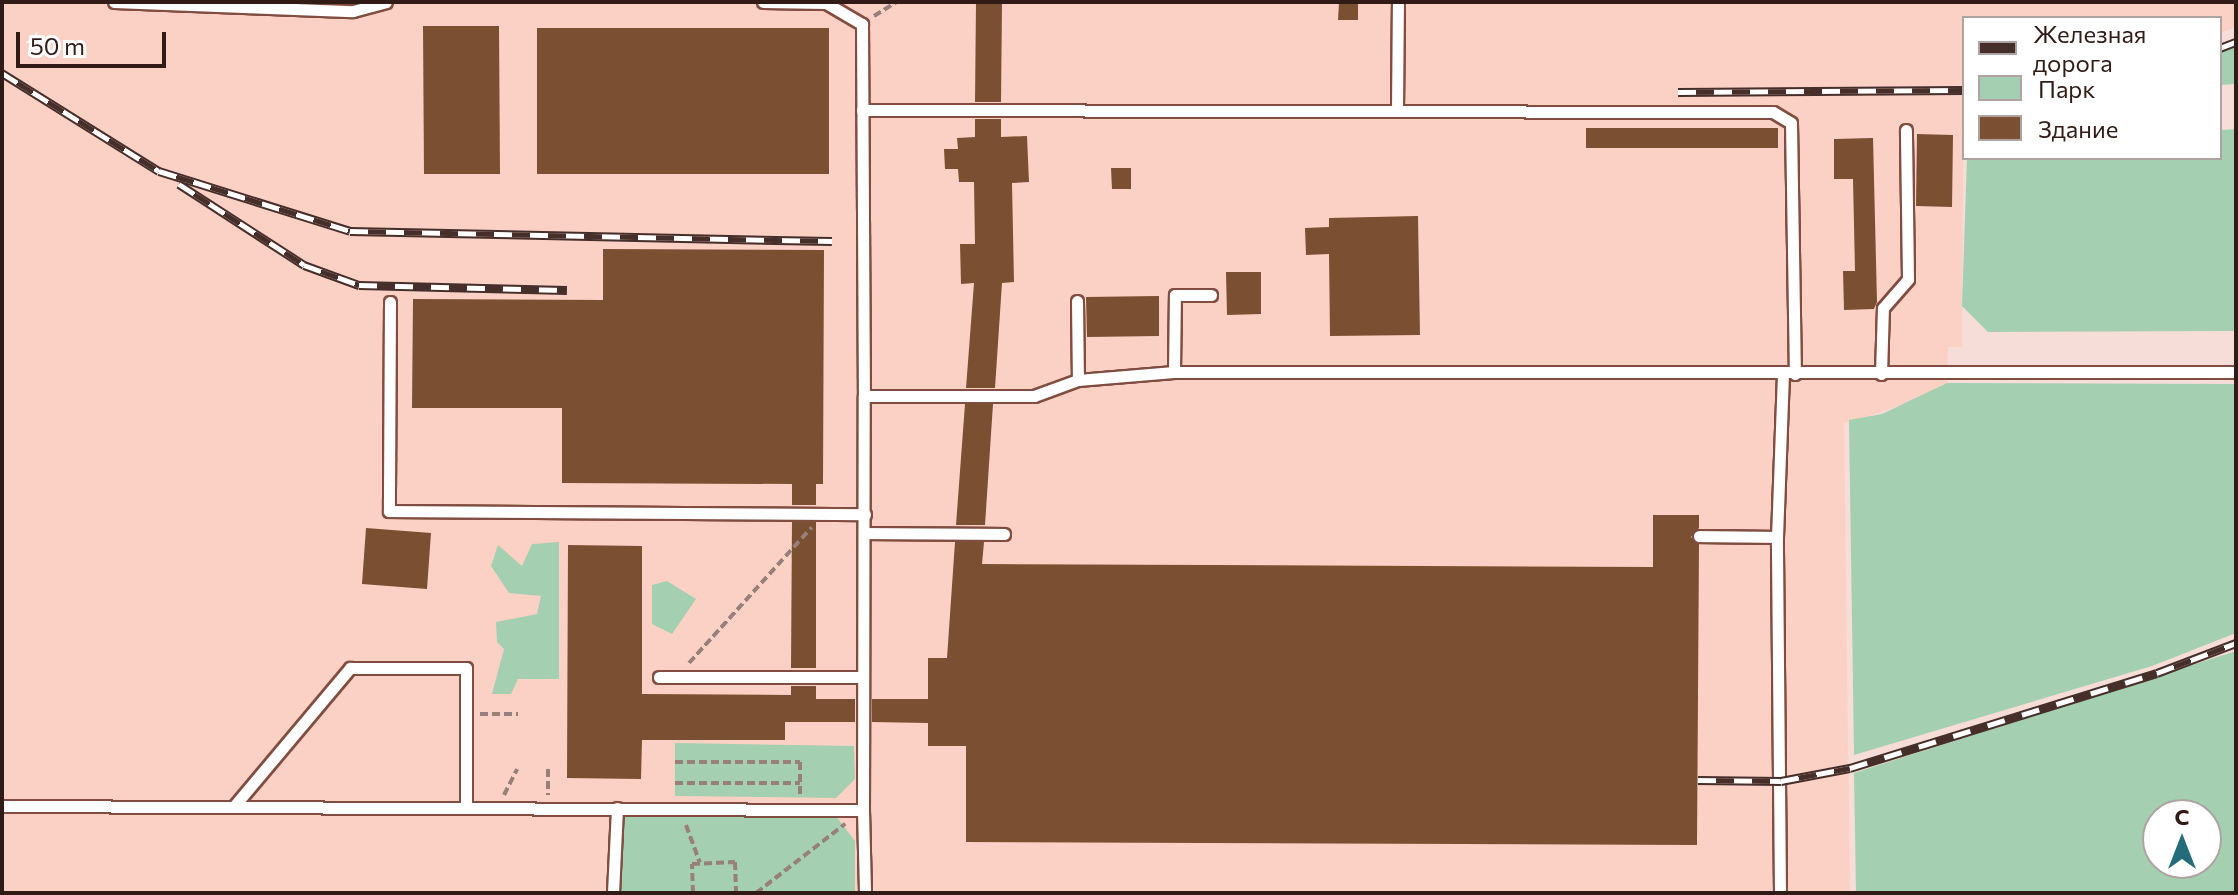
<!DOCTYPE html>
<meta charset="utf-8">
<style>
body{margin:0}
#map{position:relative;width:2238px;height:895px;overflow:hidden;background:#f7ddd7;font-family:Commissioner,sans-serif}
div>[style]{position:absolute}
[style*='--x']{left:calc(var(--x)*1px);top:calc(var(--y)*1px);width:calc(var(--w)*1px);rotate:calc(var(--a)*1deg)}
.built>*{inset:0;background:#fbd1c6}
.green>*{inset:0;background:#a5cfb1}
.building>*{inset:0;background:#7b4f31}
.path>*{height:4px;margin-top:-2px;transform-origin:0;background:repeating-linear-gradient(90deg,#98807a 0 8px,transparent 0 12px)}
.roads{filter:drop-shadow(2px 0 #804d40) drop-shadow(-2px 0 #804d40) drop-shadow(0 2px #804d40) drop-shadow(0 -2px #804d40)}
.lane>*{height:11px;margin:-5.5px;padding:0 5.5px;transform-origin:5.5px;border-radius:5.5px;background:#fff}
.rail>*{height:9px;margin-top:-4.5px;transform-origin:0;background:repeating-linear-gradient(90deg,#fff 0 18px,#462f2a 0 36px);box-sizing:border-box;border-block:2px solid #462f2a}
span{translate:-50% -50%;white-space:nowrap;text-align:center;line-height:1.15;-webkit-text-stroke:8px #fff;paint-order:stroke}
.frame{position:absolute;inset:0;border:4px solid #311b16;pointer-events:none}
.legend{position:absolute;left:1962px;top:16px;width:260px;height:144px;box-sizing:border-box;background:#fff;border:2px solid #ada4a2;margin:0;padding:10px 14px;list-style:none;font-size:24px;color:#311b16}
.legend li{display:flex;align-items:center;gap:16px;height:40px}
.legend b{width:40px;border:2px solid #ada4a2}
.north{position:absolute;left:2142px;top:799px;width:80px;height:80px;box-sizing:border-box;background:#fff;border:2px solid #ada4a2;border-radius:50%;rotate:0deg;font-size:22px;font-weight:700;line-height:32px;text-align:center;color:#311b16}
.north::after{content:'';display:block;margin:auto;width:28px;height:36px;background:#256c7a;clip-path:polygon(50% 0,100% 100%,50% 72%,0 100%)}
.scale{position:absolute;left:16px;top:32px;width:150px;height:36px;box-sizing:border-box;border:4px solid #311b16;border-top:0;padding-left:10px;font-size:24px;line-height:28px;white-space:nowrap;color:#311b16;-webkit-text-stroke:6px #fff;paint-order:stroke}
</style>
<div id="map">
<div class="built">
<div style="clip-path:polygon(2px 2px,2236px 2px,2236px 27px,2220px 33px,2220px 18px,1964px 18px,1962px 347px,1948px 347px,1947px 383px,1930px 396px,1844px 424px,1850px 893px,2px 893px)"></div>
</div>
<div class="green">
<div style="clip-path:polygon(2236px 46px,2236px 84px,2220px 85px,2220px 51px)"></div>
<div style="clip-path:polygon(2236px 129px,2236px 331px,1988px 332px,1962px 306px,1967px 158px,2220px 158px,2220px 130px)"></div>
<div style="clip-path:polygon(1947px 383px,2236px 384px,2236px 633px,2152px 666px,1854px 755px,1849px 420px,1882px 414px)"></div>
<div style="clip-path:polygon(559px 542px,559px 679px,518px 679px,511px 694px,492px 694px,504px 649px,497px 642px,496px 622px,537px 614px,541px 596px,509px 593px,491px 566px,498px 545px,522px 566px,532px 544px)"></div>
<div style="clip-path:polygon(667px 581px,696px 599px,672px 634px,652px 624px,652px 585px)"></div>
<div style="clip-path:polygon(evenodd,2236px 651px,2236px 893px,1856px 893px,1854px 773px,2236px 651px,2206px 815px,2206px 863px,2158px 863px,2158px 815px,2206px 815px)"></div>
<div style="clip-path:polygon(675px 743px,854px 746px,855px 779px,836px 798px,675px 796px)"></div>
<div style="clip-path:polygon(623px 815px,836px 816px,855px 841px,855px 893px,618px 893px)"></div>
</div>
<div class="building">
<div style="clip-path:polygon(976px 2px,1002px 2px,1001px 102px,975px 102px)"></div>
<div style="clip-path:polygon(1339px 2px,1358px 2px,1358px 20px,1338px 20px)"></div>
<div style="clip-path:polygon(423px 26px,499px 26px,500px 174px,424px 174px)"></div>
<div style="clip-path:polygon(537px 28px,829px 28px,829px 174px,537px 174px)"></div>
<div style="clip-path:polygon(975px 119px,1001px 119px,1001px 137px,1027px 136px,1029px 182px,1012px 183px,1014px 282px,1002px 283px,995px 388px,966px 388px,974px 283px,961px 284px,960px 244px,975px 244px,974px 182px,959px 182px,958px 169px,945px 169px,944px 149px,958px 149px,957px 138px,975px 137px)"></div>
<div style="clip-path:polygon(1586px 128px,1778px 128px,1778px 148px,1586px 148px)"></div>
<div style="clip-path:polygon(1917px 134px,1953px 135px,1952px 207px,1916px 206px)"></div>
<div style="clip-path:polygon(1873px 138px,1877px 302px,1874px 309px,1844px 310px,1843px 271px,1855px 271px,1853px 179px,1834px 179px,1834px 139px)"></div>
<div style="clip-path:polygon(1111px 168px,1131px 168px,1131px 189px,1112px 189px)"></div>
<div style="clip-path:polygon(1418px 216px,1420px 335px,1330px 336px,1329px 254px,1306px 255px,1305px 228px,1329px 227px,1329px 218px)"></div>
<div style="clip-path:polygon(603px 249px,824px 250px,823px 484px,816px 484px,816px 505px,792px 505px,792px 484px,562px 483px,562px 408px,412px 408px,413px 299px,603px 300px)"></div>
<div style="clip-path:polygon(1226px 272px,1261px 272px,1261px 314px,1227px 315px)"></div>
<div style="clip-path:polygon(1159px 296px,1159px 336px,1087px 337px,1086px 297px)"></div>
<div style="clip-path:polygon(965px 404px,993px 404px,985px 525px,956px 525px)"></div>
<div style="clip-path:polygon(1653px 515px,1699px 515px,1699px 528px,1691px 537px,1699px 544px,1697px 845px,966px 842px,966px 746px,928px 746px,928px 723px,872px 722px,872px 699px,928px 699px,928px 658px,947px 658px,955px 542px,984px 542px,982px 564px,1653px 567px)"></div>
<div style="clip-path:polygon(792px 522px,816px 522px,816px 668px,791px 668px)"></div>
<div style="clip-path:polygon(366px 528px,431px 533px,427px 589px,362px 584px)"></div>
<div style="clip-path:polygon(568px 545px,642px 546px,642px 694px,791px 695px,791px 686px,816px 686px,816px 699px,855px 699px,855px 722px,785px 722px,785px 740px,642px 740px,641px 779px,567px 778px)"></div>
</div>
<div class="path">
<div style="--x:874;--y:16;--w:26;--a:-32"></div>
<div style="--x:689;--y:663;--w:183;--a:-47.9"></div>
<div style="--x:480;--y:714;--w:38;--a:0"></div>
<div style="--x:675;--y:762;--w:125;--a:0"></div>
<div style="--x:800;--y:762;--w:34;--a:90"></div>
<div style="--x:548;--y:769;--w:26;--a:90"></div>
<div style="--x:675;--y:783;--w:125;--a:0"></div>
<div style="--x:504;--y:795;--w:29;--a:-63"></div>
<div style="--x:686;--y:825;--w:40;--a:69.8"></div>
<div style="--x:693;--y:893;--w:29;--a:-92"></div>
<div style="--x:692;--y:864;--w:43;--a:-2.7"></div>
<div style="--x:735;--y:862;--w:31;--a:88"></div>
<div style="--x:756;--y:893;--w:113;--a:-37.8"></div>
</div>
<div class="roads">
<div class="lane">
<div style="--x:114;--y:2;--w:239;--a:2.2"></div>
<div style="--x:353;--y:11;--w:34;--a:-15"></div>
<div style="--x:763;--y:2;--w:63;--a:0.9"></div>
<div style="--x:826;--y:3;--w:42;--a:30.3"></div>
<div style="--x:862;--y:24;--w:372;--a:89.7"></div>
<div style="--x:862;--y:110;--w:911;--a:0.13"></div>
<div style="--x:1773;--y:112;--w:21;--a:31"></div>
<div style="--x:1791;--y:123;--w:251;--a:89.1"></div>
<div style="--x:1397;--y:111;--w:109;--a:-89.5"></div>
<div style="--x:1077;--y:301;--w:79;--a:89.3"></div>
<div style="--x:390;--y:302;--w:209;--a:90.3"></div>
<div style="--x:389;--y:511;--w:476;--a:0.4"></div>
<div style="--x:1174;--y:372;--w:77;--a:-89.3"></div>
<div style="--x:1175;--y:295;--w:36;--a:0"></div>
<div style="--x:1881;--y:374;--w:66;--a:-88.3"></div>
<div style="--x:1883;--y:308;--w:38;--a:-49"></div>
<div style="--x:1908;--y:279;--w:149;--a:-90.8"></div>
<div style="--x:864;--y:533;--w:140;--a:0.4"></div>
<div style="--x:1699;--y:536;--w:78;--a:0.7"></div>
<div style="--x:659;--y:677;--w:204;--a:0"></div>
<div style="--x:235;--y:805;--w:179;--a:-50"></div>
<div style="--x:350;--y:668;--w:116;--a:0"></div>
<div style="--x:466;--y:668;--w:139;--a:90"></div>
<div style="--x:2;--y:806;--w:861;--a:0.27"></div>
<div style="--x:863;--y:810;--w:414;--a:-89.9"></div>
<div style="--x:864;--y:396;--w:170;--a:0"></div>
<div style="--x:1034;--y:396;--w:47;--a:-20"></div>
<div style="--x:1078;--y:380;--w:96;--a:-4.8"></div>
<div style="--x:1174;--y:372;--w:1062;--a:0"></div>
<div style="--x:863;--y:810;--w:83;--a:88.6"></div>
<div style="--x:613;--y:893;--w:85;--a:-87.3"></div>
<div style="--x:1780;--y:893;--w:356;--a:-90.5"></div>
<div style="--x:1777;--y:537;--w:163;--a:-87.9"></div>
</div>
</div>
<div class="rail">
<div style="--x:2220;--y:48;--w:17;--a:-21"></div>
<div style="--x:2;--y:73;--w:185;--a:32"></div>
<div style="--x:159;--y:171;--w:200;--a:17.4"></div>
<div style="--x:350;--y:231;--w:482;--a:1.2"></div>
<div style="--x:1678;--y:92;--w:286;--a:-0.4"></div>
<div style="--x:179;--y:184;--w:149;--a:32.9"></div>
<div style="--x:304;--y:265;--w:59;--a:20"></div>
<div style="--x:359;--y:285;--w:208;--a:1.4"></div>
<div style="--x:1698;--y:780;--w:83;--a:0.7"></div>
<div style="--x:1781;--y:781;--w:70;--a:-10.7"></div>
<div style="--x:1850;--y:768;--w:321;--a:-17.2"></div>
<div style="--x:2157;--y:673;--w:85;--a:-20.8"></div>
</div>
<div class="frame"></div>
<ul class="legend">
<li><b style="height:10px;background:#462f2a"></b>Железная дорога</li>
<li><b style="height:22px;background:#a5cfb1"></b>Парк</li>
<li><b style="height:22px;background:#7b4f31"></b>Здание</li>
</ul>
<div class="north">С</div>
<div class="scale">50 m</div>
</div>
